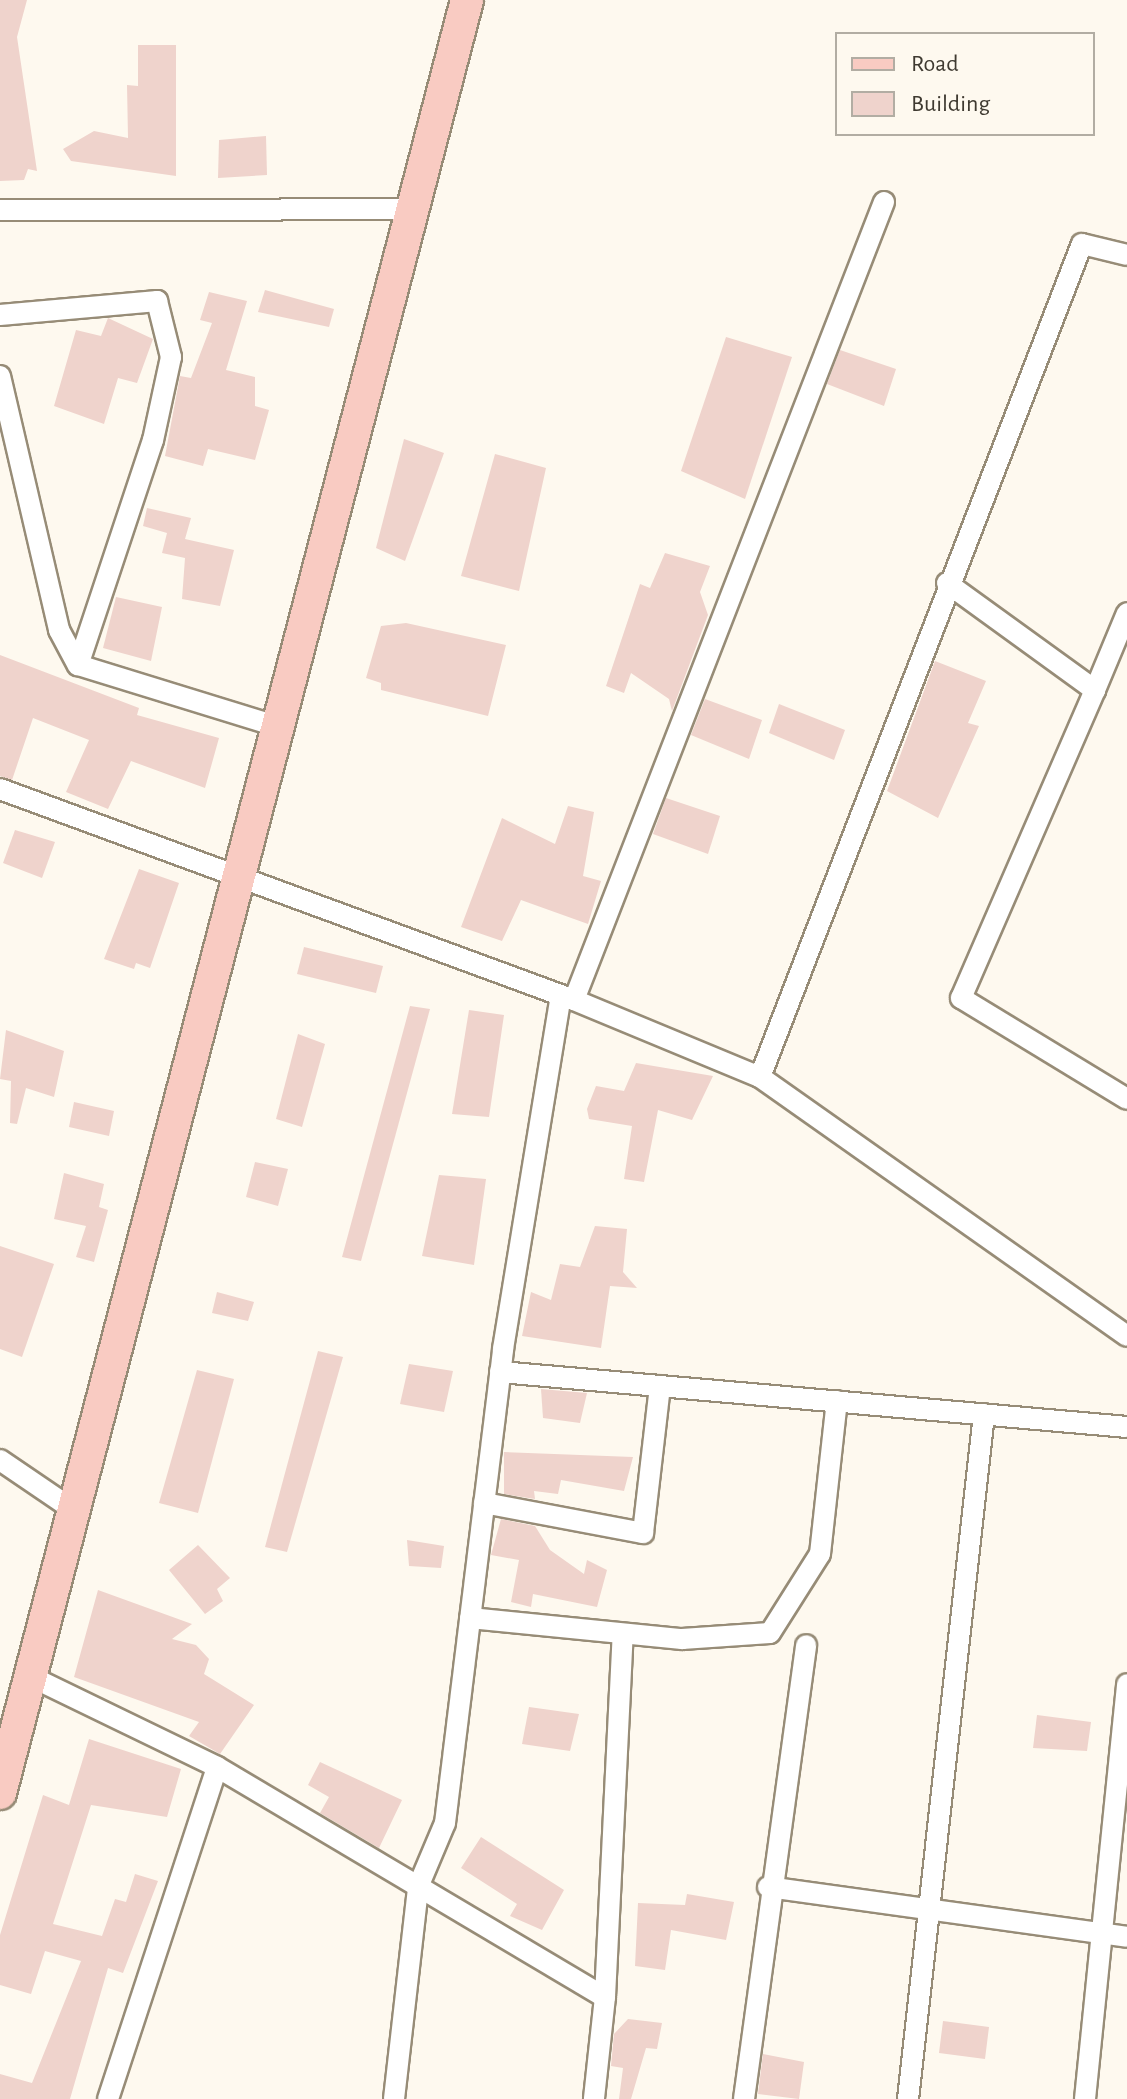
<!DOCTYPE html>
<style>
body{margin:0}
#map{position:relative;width:1127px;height:2099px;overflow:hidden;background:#fef9ef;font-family:"Alegreya Sans",sans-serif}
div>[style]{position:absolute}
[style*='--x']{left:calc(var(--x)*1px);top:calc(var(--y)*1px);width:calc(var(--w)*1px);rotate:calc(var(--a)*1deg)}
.building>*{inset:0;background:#efd3cc}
.roads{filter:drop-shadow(2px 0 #978c77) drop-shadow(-2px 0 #978c77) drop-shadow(0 2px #978c77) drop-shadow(0 -2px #978c77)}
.street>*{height:20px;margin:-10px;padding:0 10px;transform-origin:10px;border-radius:10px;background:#fff}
.primary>*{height:32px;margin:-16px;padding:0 16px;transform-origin:16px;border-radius:16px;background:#f9cbc2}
span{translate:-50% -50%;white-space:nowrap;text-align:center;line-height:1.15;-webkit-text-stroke:6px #fef9ef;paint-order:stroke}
.legend{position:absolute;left:835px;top:32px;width:260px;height:104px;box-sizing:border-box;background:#fef9ef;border:2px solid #b2ada3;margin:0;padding:10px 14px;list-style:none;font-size:24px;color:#3f3a31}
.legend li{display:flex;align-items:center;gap:16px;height:40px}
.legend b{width:40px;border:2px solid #b2ada3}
</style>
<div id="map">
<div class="building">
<div style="clip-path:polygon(0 0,27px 0,17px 37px,37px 171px,28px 169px,24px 180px,0 181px)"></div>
<div style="clip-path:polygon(138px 45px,176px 45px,176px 176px,71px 161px,63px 149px,94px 131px,128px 138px,127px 85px,138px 86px)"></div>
<div style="clip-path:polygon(266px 136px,267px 175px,218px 178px,219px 140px)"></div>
<div style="clip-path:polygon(265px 290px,334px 309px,329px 327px,258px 312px)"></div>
<div style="clip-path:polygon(209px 292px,247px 301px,226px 370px,255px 377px,255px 406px,269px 410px,255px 460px,208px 449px,203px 466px,165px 456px,180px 376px,191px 378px,212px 323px,200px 320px)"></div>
<div style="clip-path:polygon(108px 318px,153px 339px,137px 383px,118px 378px,104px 424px,54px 406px,76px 330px,101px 336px)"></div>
<div style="clip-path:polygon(726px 337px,792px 357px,745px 499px,681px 471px)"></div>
<div style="clip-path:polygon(840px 350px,896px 369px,884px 406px,827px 384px)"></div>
<div style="clip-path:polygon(404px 439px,444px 453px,405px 561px,376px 548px)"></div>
<div style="clip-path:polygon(495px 454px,546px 468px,519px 591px,461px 576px)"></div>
<div style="clip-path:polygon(147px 508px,191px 518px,185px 539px,234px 550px,220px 606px,182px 599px,185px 558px,162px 553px,167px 533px,143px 526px)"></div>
<div style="clip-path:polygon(665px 553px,710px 566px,700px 592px,708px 615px,672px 711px,669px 699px,631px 673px,624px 693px,606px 686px,640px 584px,650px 588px)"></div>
<div style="clip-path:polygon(116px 597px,162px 607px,151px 661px,103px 648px)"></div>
<div style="clip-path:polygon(406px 623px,506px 645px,488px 716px,381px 690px,381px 683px,366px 678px,381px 626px)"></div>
<div style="clip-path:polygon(0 655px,139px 708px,137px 715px,219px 738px,205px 788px,131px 761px,108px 809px,66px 792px,89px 740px,33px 718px,12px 780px,0 776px)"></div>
<div style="clip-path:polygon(935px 661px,986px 681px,968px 723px,979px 726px,938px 818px,887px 791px)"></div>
<div style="clip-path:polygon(705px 699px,762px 720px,749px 759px,691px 735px)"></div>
<div style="clip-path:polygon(779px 704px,845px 730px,834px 760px,769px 733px)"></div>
<div style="clip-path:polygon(666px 798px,720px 816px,708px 854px,653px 834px)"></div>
<div style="clip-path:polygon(568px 806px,594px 812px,583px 876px,601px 881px,588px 924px,521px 900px,502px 941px,461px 927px,502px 818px,555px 844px)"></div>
<div style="clip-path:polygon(15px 830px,55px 842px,42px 878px,3px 863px)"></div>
<div style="clip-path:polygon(139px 869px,179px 883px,150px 968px,136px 963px,134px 969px,104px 959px)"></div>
<div style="clip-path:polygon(304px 947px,383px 966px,376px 993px,297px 974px)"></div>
<div style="clip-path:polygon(410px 1006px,430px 1009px,361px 1261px,342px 1257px)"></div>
<div style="clip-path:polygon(469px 1010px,504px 1015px,489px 1117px,452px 1114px)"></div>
<div style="clip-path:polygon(6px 1030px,64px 1051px,54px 1097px,26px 1088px,17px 1124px,10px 1123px,11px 1081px,0 1079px)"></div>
<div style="clip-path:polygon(298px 1034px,325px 1044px,302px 1127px,276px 1119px)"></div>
<div style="clip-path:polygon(636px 1063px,713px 1076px,692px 1120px,658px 1110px,644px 1182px,624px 1179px,632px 1126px,589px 1119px,587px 1109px,596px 1086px,624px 1091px)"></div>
<div style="clip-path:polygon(74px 1102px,114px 1111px,109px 1136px,69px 1127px)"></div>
<div style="clip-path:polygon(255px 1162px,288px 1169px,278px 1206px,246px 1197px)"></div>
<div style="clip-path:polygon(64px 1173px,104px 1184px,99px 1207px,108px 1210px,94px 1262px,76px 1257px,86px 1226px,54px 1219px)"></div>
<div style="clip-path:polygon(439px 1175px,486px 1179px,474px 1265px,422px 1256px)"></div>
<div style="clip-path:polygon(595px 1226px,627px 1229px,623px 1272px,637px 1288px,610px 1286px,601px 1348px,522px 1336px,531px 1292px,551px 1300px,560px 1264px,580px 1267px)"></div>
<div style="clip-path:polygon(0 1246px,54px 1264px,22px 1357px,0 1349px)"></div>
<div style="clip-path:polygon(217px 1292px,254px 1302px,248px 1321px,212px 1313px)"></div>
<div style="clip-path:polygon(318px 1351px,343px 1357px,287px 1552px,265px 1547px)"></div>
<div style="clip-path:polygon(409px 1364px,453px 1371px,444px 1412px,400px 1404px)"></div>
<div style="clip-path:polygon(197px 1370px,234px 1379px,198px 1513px,159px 1503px)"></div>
<div style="clip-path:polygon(541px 1389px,587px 1393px,580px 1423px,543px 1418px)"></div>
<div style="clip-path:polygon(504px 1452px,633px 1457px,624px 1491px,561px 1480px,558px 1494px,534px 1491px,535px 1499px,504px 1494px)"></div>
<div style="clip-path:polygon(501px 1519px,535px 1526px,550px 1550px,584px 1574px,587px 1560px,607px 1570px,597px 1607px,533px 1594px,531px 1607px,511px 1602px,519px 1560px,491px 1555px)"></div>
<div style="clip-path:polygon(407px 1540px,444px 1546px,441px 1568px,409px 1566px)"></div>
<div style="clip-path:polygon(198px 1545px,230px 1578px,217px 1589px,223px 1601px,205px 1614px,169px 1570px)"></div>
<div style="clip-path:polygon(98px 1590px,192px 1624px,172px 1639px,196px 1645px,209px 1659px,204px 1674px,254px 1705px,220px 1754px,189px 1736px,199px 1722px,74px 1677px)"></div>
<div style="clip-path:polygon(529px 1707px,579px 1714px,570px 1751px,522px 1744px)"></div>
<div style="clip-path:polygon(1037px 1715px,1091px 1722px,1087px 1751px,1033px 1748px)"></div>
<div style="clip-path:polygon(89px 1739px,181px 1769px,167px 1817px,91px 1805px,53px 1924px,102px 1936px,115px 1899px,126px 1902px,135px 1874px,158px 1881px,123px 1973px,108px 1968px,70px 2099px,0 2099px,0 2074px,32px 2083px,81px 1961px,45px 1951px,31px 1994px,0 1985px,0 1935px,43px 1795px,69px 1805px)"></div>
<div style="clip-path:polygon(320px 1762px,402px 1800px,379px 1848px,320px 1813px,329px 1797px,308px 1785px)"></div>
<div style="clip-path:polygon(481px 1837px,564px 1890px,542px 1930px,510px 1916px,517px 1904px,461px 1868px)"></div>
<div style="clip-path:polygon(687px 1894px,734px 1902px,726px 1940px,671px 1930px,665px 1970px,635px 1966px,638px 1903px,685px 1905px)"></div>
<div style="clip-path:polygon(628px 2019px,662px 2023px,657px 2049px,646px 2048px,631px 2099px,619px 2099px,623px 2068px,611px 2066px,614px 2034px)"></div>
<div style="clip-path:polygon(943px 2021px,989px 2027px,985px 2059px,939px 2053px)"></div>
<div style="clip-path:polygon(763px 2054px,804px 2062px,799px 2099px,758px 2094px)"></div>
</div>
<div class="roads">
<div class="street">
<div style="--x:0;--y:210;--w:413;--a:-0.1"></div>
<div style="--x:0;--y:315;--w:158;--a:-5.1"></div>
<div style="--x:157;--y:301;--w:58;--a:76"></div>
<div style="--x:171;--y:357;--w:85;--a:102.2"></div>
<div style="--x:153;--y:440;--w:237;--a:108.4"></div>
<div style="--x:0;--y:376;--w:261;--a:76.9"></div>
<div style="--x:59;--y:630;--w:40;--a:62"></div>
<div style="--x:78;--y:665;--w:210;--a:17.1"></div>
<div style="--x:947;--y:583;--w:183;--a:35.9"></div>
<div style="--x:1095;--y:690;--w:336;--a:113.5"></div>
<div style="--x:961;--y:998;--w:194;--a:31.3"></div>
<div style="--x:1095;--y:690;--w:83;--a:-67.4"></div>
<div style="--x:0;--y:789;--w:612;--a:20.18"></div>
<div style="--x:574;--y:1000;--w:201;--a:22.5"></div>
<div style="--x:760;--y:1077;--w:449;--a:35.2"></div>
<div style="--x:574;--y:1000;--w:856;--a:-68.77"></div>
<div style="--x:760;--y:1077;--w:893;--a:-68.87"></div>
<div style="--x:1082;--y:244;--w:46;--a:13.7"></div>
<div style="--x:500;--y:1372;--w:629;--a:5.01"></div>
<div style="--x:0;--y:1460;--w:94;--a:34.2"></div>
<div style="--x:484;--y:1503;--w:162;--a:10.7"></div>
<div style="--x:643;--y:1533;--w:148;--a:-83.4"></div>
<div style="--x:470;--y:1618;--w:213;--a:5.7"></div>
<div style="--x:682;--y:1639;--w:88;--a:-3.9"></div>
<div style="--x:770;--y:1633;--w:93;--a:-57.7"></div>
<div style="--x:820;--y:1554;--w:154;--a:-83.7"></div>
<div style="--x:34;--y:1678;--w:203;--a:25.9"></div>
<div style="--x:217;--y:1767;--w:451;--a:30.7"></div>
<div style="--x:605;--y:1997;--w:103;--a:96.2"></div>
<div style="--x:768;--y:1887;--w:362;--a:7.9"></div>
<div style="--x:605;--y:1997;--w:363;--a:-87.2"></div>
<div style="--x:108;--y:2099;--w:349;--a:-71.8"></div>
<div style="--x:394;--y:2099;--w:213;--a:-83.5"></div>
<div style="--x:418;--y:1887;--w:69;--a:-67.1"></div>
<div style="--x:445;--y:1823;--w:478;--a:-83"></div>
<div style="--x:503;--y:1349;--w:358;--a:-80.7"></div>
<div style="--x:744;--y:2099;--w:458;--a:-82.2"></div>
<div style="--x:908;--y:2099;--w:689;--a:-83.67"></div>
<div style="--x:1085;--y:2099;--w:417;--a:-84.2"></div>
</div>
<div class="primary">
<div style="--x:0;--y:1793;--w:1853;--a:-75.4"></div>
</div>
</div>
<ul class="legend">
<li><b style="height:10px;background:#f9cbc2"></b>Road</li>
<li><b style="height:22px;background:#efd3cc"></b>Building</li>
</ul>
</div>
